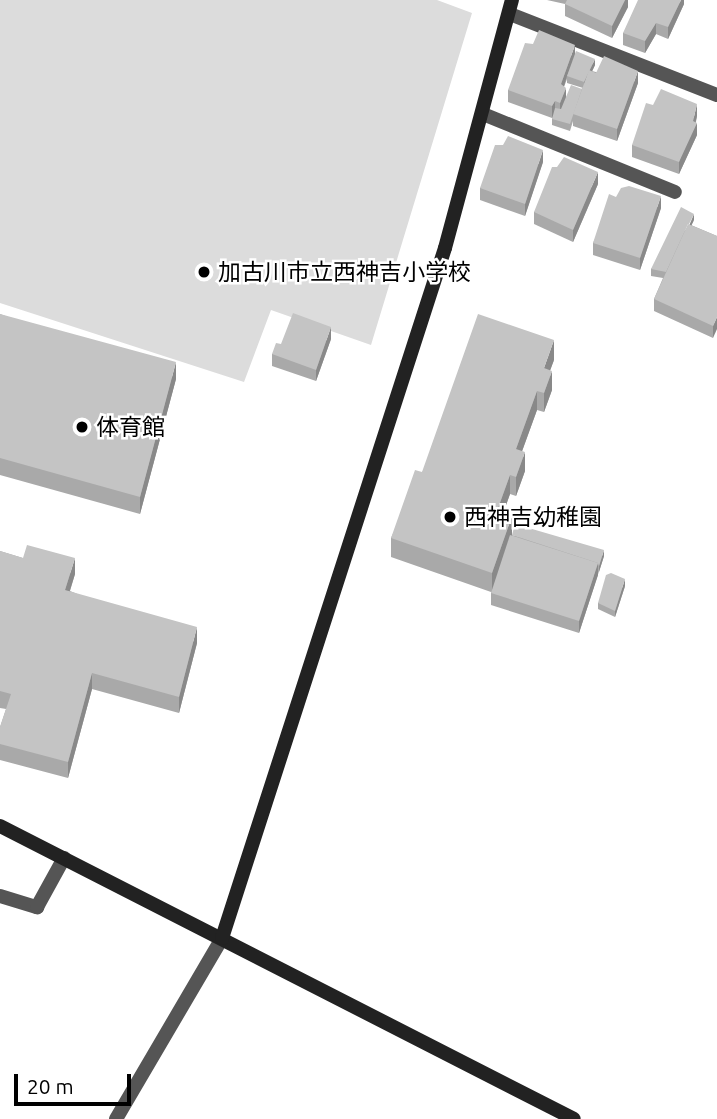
<!DOCTYPE html>
<meta charset="utf-8">
<style>
body{margin:0}
#map{position:relative;width:717px;height:1119px;overflow:hidden;background:#fff;font-family:Ubuntu,"Noto Sans JP",sans-serif}
div>[style]{position:absolute}
[style*='--x']{left:calc(var(--x)*1px);top:calc(var(--y)*1px);width:calc(var(--w)*1px);rotate:calc(var(--a)*1deg)}
.green>*{inset:0;background:#dcdcdc}
.street>*{height:14px;margin:-7px;padding:0 7px;transform-origin:7px;border-radius:7px;background:#555}
.secondary>*{height:14px;margin:-7px;padding:0 7px;transform-origin:7px;border-radius:7px;background:#222}
.wall>*{inset:0;background:#a9a9a9}
.shaded-wall>*{inset:0;background:#898989}
.building>*{inset:0;background:#c4c4c4}
.dots>*{width:19px;height:19px;translate:-50% -50%;box-sizing:border-box;border:4px solid #fff;border-radius:50%}
span{translate:-50% -50%;white-space:nowrap;text-align:center;line-height:1.15;-webkit-text-stroke:5px #fff;paint-order:stroke}
.poi-label{font-size:23px;color:#000}
.left{translate:0 -50%;text-align:left}
.scale{position:absolute;left:14px;top:1074px;width:117px;height:32px;box-sizing:border-box;border:4px solid #000;border-top:0;padding-left:9px;font-size:21px;line-height:24px;white-space:nowrap;color:#000;-webkit-text-stroke:5px #fff;paint-order:stroke}
</style>
<div id="map">
<div class="green">
<div style="clip-path:polygon(0 0,437px 0,472px 13px,371px 345px,271px 310px,244px 382px,0 303px)"></div>
</div>
<div class="street">
<div style="--x:510;--y:14;--w:222;--a:21.4"></div>
<div style="--x:483;--y:114;--w:207;--a:22.1"></div>
<div style="--x:0;--y:896;--w:39;--a:17"></div>
<div style="--x:37;--y:907;--w:56;--a:-61.1"></div>
<div style="--x:116;--y:1119;--w:210;--a:-59.6"></div>
</div>
<div class="secondary">
<div style="--x:0;--y:826;--w:644;--a:27.04"></div>
<div style="--x:222;--y:938;--w:725;--a:-72.09"></div>
<div style="--x:445;--y:248;--w:257;--a:-74.9"></div>
</div>
<div class="wall">
<div style="clip-path:polygon(547px 0,628px 0,628px 7px,612px 38px,565px 16px,565px 4px)"></div>
<div style="clip-path:polygon(684px 0,684px 4px,668px 39px,656px 34px,645px 53px,623px 45px,623px 33px)"></div>
<div style="clip-path:polygon(evenodd,575px 54px,595px 65px,592px 71px,638px 83px,617px 141px,573px 126px,573px 121px,570px 131px,552px 125px,552px 118px,508px 102px,508px 90px,575px 54px,567px 79px,567px 83px,583px 88px,566px 97px,564px 87px,567px 79px)"></div>
<div style="clip-path:polygon(697px 116px,696px 122px,697px 135px,679px 174px,632px 157px,632px 145px)"></div>
<div style="clip-path:polygon(543px 162px,525px 216px,480px 200px,480px 188px)"></div>
<div style="clip-path:polygon(598px 184px,573px 242px,534px 224px,534px 212px)"></div>
<div style="clip-path:polygon(616px 197px,661px 208px,640px 270px,593px 255px,593px 243px)"></div>
<div style="clip-path:polygon(694px 220px,691px 225px,717px 236px,713px 338px,654px 311px,654px 299px,663px 278px,651px 276px,651px 269px)"></div>
<div style="clip-path:polygon(0 314px,176px 379px,140px 514px,0 475px)"></div>
<div style="clip-path:polygon(331px 339px,316px 381px,272px 366px,272px 354px)"></div>
<div style="clip-path:polygon(554px 360px,550px 370px,552px 390px,544px 412px,537px 410px,522px 451px,525px 471px,516px 496px,510px 494px,503px 513px,512px 535px,604px 556px,579px 633px,491px 605px,491px 592px,391px 557px,391px 538px,422px 472px)"></div>
<div style="clip-path:polygon(0 551px,75px 574px,70px 591px,197px 643px,179px 713px,92px 689px,68px 778px,0 760px,0 727px,6px 709px,0 708px)"></div>
<div style="clip-path:polygon(625px 586px,615px 617px,598px 609px,598px 603px)"></div>
</div>
<div class="shaded-wall">
<div style="clip-path:polygon(625px 0,628px 0,628px 7px,612px 38px,612px 26px)"></div>
<div style="clip-path:polygon(681px 0,684px 0,684px 4px,668px 39px,668px 27px)"></div>
<div style="clip-path:polygon(656px 23px,656px 34px,645px 53px,645px 41px)"></div>
<div style="clip-path:polygon(575px 45px,575px 57px,567px 76px,561px 96px,561px 84px)"></div>
<div style="clip-path:polygon(595px 59px,595px 65px,584px 89px,584px 82px)"></div>
<div style="clip-path:polygon(638px 71px,638px 83px,617px 141px,617px 129px)"></div>
<div style="clip-path:polygon(566px 88px,566px 100px,560px 115px,560px 103px)"></div>
<div style="clip-path:polygon(555px 101px,555px 113px,552px 118px,552px 106px)"></div>
<div style="clip-path:polygon(697px 104px,697px 116px,694px 128px,697px 123px,697px 135px,679px 174px,679px 162px,693px 121px)"></div>
<div style="clip-path:polygon(543px 150px,543px 162px,525px 216px,525px 204px)"></div>
<div style="clip-path:polygon(598px 172px,598px 184px,573px 242px,573px 230px)"></div>
<div style="clip-path:polygon(661px 196px,661px 208px,640px 270px,640px 258px)"></div>
<div style="clip-path:polygon(694px 214px,694px 220px,667px 278px)"></div>
<div style="clip-path:polygon(717px 317px,717px 329px,713px 338px,713px 326px)"></div>
<div style="clip-path:polygon(331px 327px,331px 339px,316px 381px,316px 370px)"></div>
<div style="clip-path:polygon(554px 340px,554px 360px,544px 387px,544px 368px)"></div>
<div style="clip-path:polygon(176px 362px,176px 379px,140px 514px,140px 497px)"></div>
<div style="clip-path:polygon(552px 371px,552px 390px,544px 412px,544px 393px)"></div>
<div style="clip-path:polygon(537px 391px,537px 410px,516px 468px,516px 449px)"></div>
<div style="clip-path:polygon(525px 452px,525px 471px,516px 496px,516px 477px)"></div>
<div style="clip-path:polygon(510px 475px,510px 494px,497px 531px,497px 511px)"></div>
<div style="clip-path:polygon(512px 516px,512px 535px,492px 592px,492px 573px)"></div>
<div style="clip-path:polygon(604px 550px,604px 556px,599px 572px,599px 566px)"></div>
<div style="clip-path:polygon(75px 558px,75px 574px,65px 606px,65px 590px)"></div>
<div style="clip-path:polygon(598px 563px,598px 575px,579px 633px,579px 621px)"></div>
<div style="clip-path:polygon(625px 579px,625px 586px,615px 617px,615px 611px)"></div>
<div style="clip-path:polygon(197px 627px,197px 643px,179px 713px,179px 697px)"></div>
<div style="clip-path:polygon(92px 673px,92px 689px,68px 778px,68px 762px)"></div>
</div>
<div class="building">
<div style="clip-path:polygon(567px 0,625px 0,612px 26px,565px 4px)"></div>
<div style="clip-path:polygon(638px 0,681px 0,668px 27px,656px 23px,645px 41px,623px 33px)"></div>
<div style="clip-path:polygon(539px 30px,575px 45px,561px 84px,566px 88px,560px 103px,555px 101px,552px 106px,508px 90px,525px 43px,533px 44px)"></div>
<div style="clip-path:polygon(576px 51px,595px 59px,584px 82px,567px 76px)"></div>
<div style="clip-path:polygon(604px 56px,638px 71px,617px 129px,573px 114px,589px 70px,596px 73px)"></div>
<div style="clip-path:polygon(571px 85px,582px 89px,570px 124px,552px 119px,555px 108px,561px 109px)"></div>
<div style="clip-path:polygon(661px 89px,697px 104px,693px 121px,697px 123px,679px 162px,632px 145px,646px 103px,653px 105px)"></div>
<div style="clip-path:polygon(508px 136px,543px 150px,525px 204px,480px 188px,495px 145px,503px 145px)"></div>
<div style="clip-path:polygon(564px 157px,598px 172px,573px 230px,534px 212px,552px 167px,557px 167px)"></div>
<div style="clip-path:polygon(629px 186px,661px 196px,640px 258px,593px 243px,609px 194px,616px 197px,621px 188px)"></div>
<div style="clip-path:polygon(681px 207px,694px 214px,689px 224px,688px 224px,666px 272px,651px 269px)"></div>
<div style="clip-path:polygon(688px 224px,717px 236px,717px 317px,713px 326px,654px 299px)"></div>
<div style="clip-path:polygon(293px 313px,331px 327px,316px 370px,272px 354px,276px 343px,281px 344px)"></div>
<div style="clip-path:polygon(0 314px,176px 362px,140px 497px,0 458px)"></div>
<div style="clip-path:polygon(478px 314px,554px 340px,544px 368px,552px 371px,544px 393px,537px 391px,516px 449px,525px 452px,516px 477px,510px 475px,497px 511px,512px 516px,492px 573px,391px 538px,415px 470px,422px 472px)"></div>
<div style="clip-path:polygon(515px 524px,604px 550px,599px 566px,598px 563px,512px 535px)"></div>
<div style="clip-path:polygon(510px 535px,598px 563px,579px 621px,491px 593px)"></div>
<div style="clip-path:polygon(27px 545px,75px 558px,65px 590px,197px 627px,179px 697px,92px 673px,68px 762px,0 744px,0 727px,11px 694px,0 691px,0 551px,23px 558px)"></div>
<div style="clip-path:polygon(611px 573px,625px 579px,615px 611px,598px 603px,606px 575px)"></div>
</div>
<div class="dots">
<div style="left:204px;top:272px;background:#000"></div>
<div style="left:82px;top:427px;background:#000"></div>
<div style="left:450px;top:517px;background:#000"></div>
</div>
<div class="poi-label">
<span class="left" style="left:218px;top:272px">加古川市立西神吉小学校</span>
<span class="left" style="left:96px;top:427px">体育館</span>
<span class="left" style="left:464px;top:517px">西神吉幼稚園</span>
</div>
<div class="scale">20 m</div>
</div>
